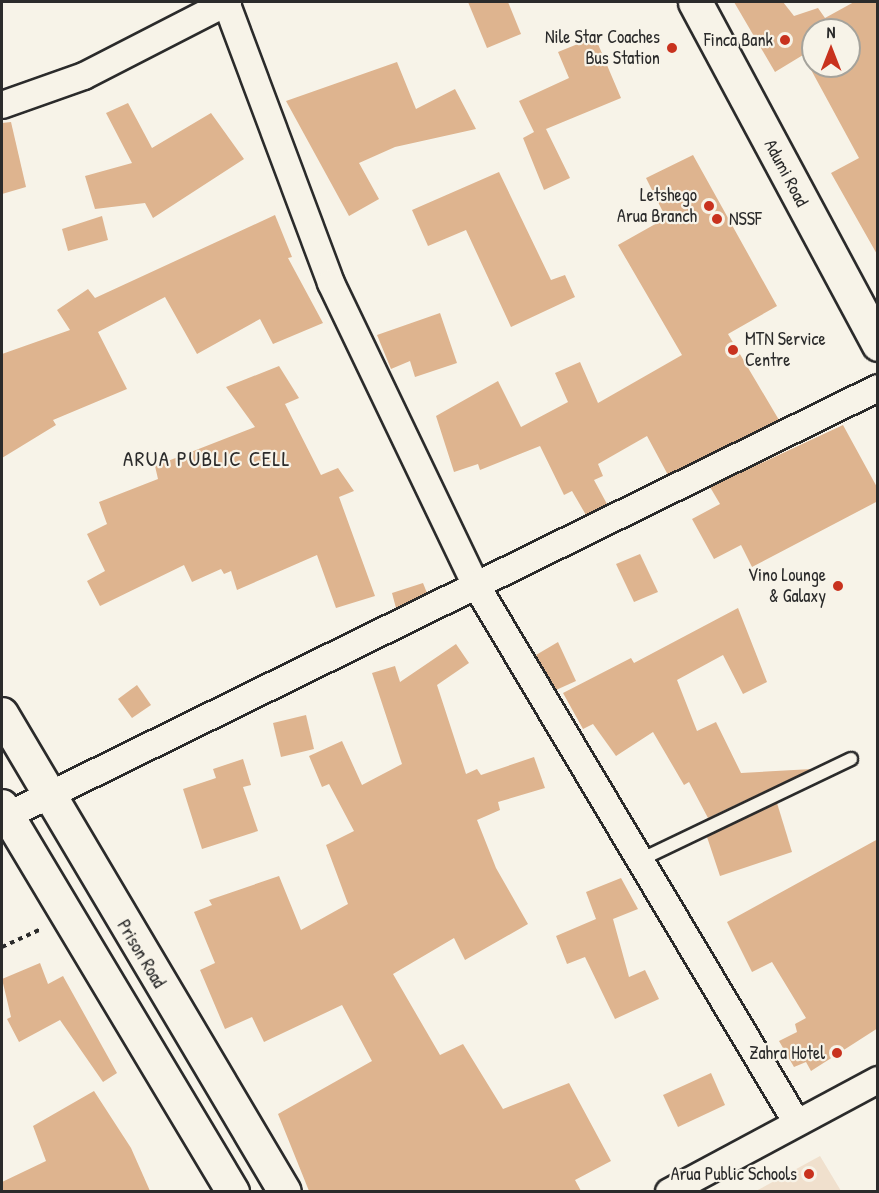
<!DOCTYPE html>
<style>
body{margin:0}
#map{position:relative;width:879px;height:1193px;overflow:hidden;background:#f7f3e8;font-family:"Patrick Hand",sans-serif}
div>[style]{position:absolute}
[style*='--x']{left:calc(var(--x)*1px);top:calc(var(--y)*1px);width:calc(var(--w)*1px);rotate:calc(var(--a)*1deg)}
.built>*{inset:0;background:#f0e0cd}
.building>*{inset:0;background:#deb48f}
.path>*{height:4px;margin-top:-2px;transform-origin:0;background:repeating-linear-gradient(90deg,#2b2b2b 0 4.5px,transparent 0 9px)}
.roads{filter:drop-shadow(2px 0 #2b2b2b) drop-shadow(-2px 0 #2b2b2b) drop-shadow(0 2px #2b2b2b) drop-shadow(0 -2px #2b2b2b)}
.service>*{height:12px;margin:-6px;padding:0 6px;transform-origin:6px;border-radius:6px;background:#f7f3e8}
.minor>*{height:26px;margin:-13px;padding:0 13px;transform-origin:13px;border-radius:13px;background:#f7f3e8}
.tertiary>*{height:32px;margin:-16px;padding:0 16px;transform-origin:16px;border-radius:16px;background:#f7f3e8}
.secondary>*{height:33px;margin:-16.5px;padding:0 16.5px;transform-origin:16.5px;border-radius:16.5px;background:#f7f3e8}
.dots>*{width:16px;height:16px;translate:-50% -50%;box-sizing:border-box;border:3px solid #f7f3e8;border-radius:50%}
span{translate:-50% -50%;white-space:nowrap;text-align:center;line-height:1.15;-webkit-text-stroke:4.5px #f7f3e8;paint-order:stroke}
.poi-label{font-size:18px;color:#2b2b2b}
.right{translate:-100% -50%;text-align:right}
.left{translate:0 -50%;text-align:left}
.street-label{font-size:18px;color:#2b2b2b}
.quarter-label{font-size:21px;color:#2b2b2b;letter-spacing:1.5px}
.frame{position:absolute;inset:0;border:3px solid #2b2b2b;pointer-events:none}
.north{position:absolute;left:801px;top:18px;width:60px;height:60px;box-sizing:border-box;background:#f7f3e8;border:2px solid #a5a39c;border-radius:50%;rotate:0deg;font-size:16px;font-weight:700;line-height:24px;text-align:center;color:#2b2b2b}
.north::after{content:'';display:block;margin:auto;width:21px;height:27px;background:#c8321e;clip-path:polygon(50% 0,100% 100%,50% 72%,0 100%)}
</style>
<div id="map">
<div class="built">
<div style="clip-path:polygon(820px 1156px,841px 1191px,756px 1191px)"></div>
</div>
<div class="building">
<div style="clip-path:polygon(468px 2px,508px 2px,521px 34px,487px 48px)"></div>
<div style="clip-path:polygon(evenodd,734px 2px,783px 2px,794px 16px,818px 8px,825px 18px,854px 2px,878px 2px,878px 256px,831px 173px,859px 158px,803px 55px,775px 72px,734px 2px,813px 30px,849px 30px,849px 66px,813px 66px,813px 30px)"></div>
<div style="clip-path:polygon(595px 37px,621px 98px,546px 129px,570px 178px,544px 190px,523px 138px,534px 132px,519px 101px,569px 78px,558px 52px)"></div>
<div style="clip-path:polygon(397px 62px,416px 109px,455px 89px,476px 129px,395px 147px,359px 163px,379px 199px,349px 216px,286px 101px)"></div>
<div style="clip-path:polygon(128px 103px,152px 148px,211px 113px,244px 159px,153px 218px,145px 203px,95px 209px,85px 176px,132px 163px,106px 113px)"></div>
<div style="clip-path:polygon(11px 122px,26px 187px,2px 194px,2px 123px)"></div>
<div style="clip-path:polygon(693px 155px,777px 306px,728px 334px,779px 420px,668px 475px,647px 436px,598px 464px,603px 476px,594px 480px,607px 504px,586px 515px,572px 491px,564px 495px,540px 446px,480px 470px,478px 464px,454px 472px,436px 416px,498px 381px,521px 427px,568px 402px,555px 373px,580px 362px,598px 403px,682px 355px,618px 245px,666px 218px,646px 178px)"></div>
<div style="clip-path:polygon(499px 172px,551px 280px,565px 275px,575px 297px,511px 327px,466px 230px,428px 246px,412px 210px)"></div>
<div style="clip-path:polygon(275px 215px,292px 257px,288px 258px,323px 323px,273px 344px,260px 319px,197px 354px,165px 297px,98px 332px,127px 389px,53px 420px,56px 425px,2px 458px,2px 354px,70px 330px,57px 310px,88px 289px,95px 298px)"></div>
<div style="clip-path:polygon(102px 216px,108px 240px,68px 251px,62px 229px)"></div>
<div style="clip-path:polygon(440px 313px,457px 363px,415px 377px,410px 361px,391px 369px,377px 335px)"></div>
<div style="clip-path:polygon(279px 366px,299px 398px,285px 404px,321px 475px,338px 468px,354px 491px,339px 497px,375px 596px,336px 608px,317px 555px,237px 590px,231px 571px,224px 574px,221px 569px,192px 582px,184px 565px,100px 606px,87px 581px,105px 571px,87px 534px,107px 524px,99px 502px,158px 479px,155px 466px,255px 427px,226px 387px)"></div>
<div style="clip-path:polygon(843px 425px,878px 489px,878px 501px,752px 567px,741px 545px,714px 559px,692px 519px,720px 504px,710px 487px)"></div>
<div style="clip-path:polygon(640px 554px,658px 592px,634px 602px,616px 564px)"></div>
<div style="clip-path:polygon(423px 583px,427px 593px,396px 608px,392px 593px)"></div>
<div style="clip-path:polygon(738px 608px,767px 682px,743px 694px,723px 655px,677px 680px,697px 731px,716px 722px,741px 773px,812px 769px,708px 818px,689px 782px,684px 785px,653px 732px,616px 756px,593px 724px,583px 729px,563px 693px,631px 658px,634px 663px)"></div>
<div style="clip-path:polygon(558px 642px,576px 681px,556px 690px,536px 655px)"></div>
<div style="clip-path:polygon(456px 644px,469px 663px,437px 685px,466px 774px,477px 769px,481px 775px,534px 757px,545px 788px,498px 802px,500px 810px,477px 820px,496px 868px,528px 924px,465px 960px,454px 938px,393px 974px,440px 1055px,463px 1044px,503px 1109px,569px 1083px,611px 1161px,575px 1180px,581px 1191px,309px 1191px,278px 1114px,372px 1061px,342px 1005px,264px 1042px,252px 1017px,225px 1029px,200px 970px,215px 963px,194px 912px,212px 905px,209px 900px,279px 876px,301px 930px,348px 904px,326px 845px,354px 831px,329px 784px,322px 787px,309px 756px,342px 741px,362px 785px,402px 764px,372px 673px,395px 666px,400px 682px)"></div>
<div style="clip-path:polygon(137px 685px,151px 705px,132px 718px,118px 699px)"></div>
<div style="clip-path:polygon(306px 715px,314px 749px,281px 757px,273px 723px)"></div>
<div style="clip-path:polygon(243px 759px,251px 785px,243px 787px,258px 831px,202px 849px,183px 789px,216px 778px,213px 769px)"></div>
<div style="clip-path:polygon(777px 803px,792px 852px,720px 876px,707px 837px)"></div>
<div style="clip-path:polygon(878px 839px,878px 1028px,811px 1071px,806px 1062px,794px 1067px,779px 1041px,797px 1032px,795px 1024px,806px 1018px,772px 962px,752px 972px,727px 922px)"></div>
<div style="clip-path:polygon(621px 878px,638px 909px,613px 919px,629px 977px,645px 970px,659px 999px,615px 1019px,585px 957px,567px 964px,556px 936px,596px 919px,586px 892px)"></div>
<div style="clip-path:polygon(40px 963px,48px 984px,63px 976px,117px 1073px,103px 1082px,60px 1020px,19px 1042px,7px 1019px,11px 1017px,2px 979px)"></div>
<div style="clip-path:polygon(711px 1073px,725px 1105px,678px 1127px,663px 1095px)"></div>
<div style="clip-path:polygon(94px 1091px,131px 1148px,150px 1191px,2px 1191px,2px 1182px,46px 1161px,33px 1126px)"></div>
</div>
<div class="path">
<div style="--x:2;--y:947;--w:41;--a:-24.7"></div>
</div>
<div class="roads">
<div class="service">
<div style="--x:640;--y:860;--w:234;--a:-25.6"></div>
</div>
<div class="minor">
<div style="--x:226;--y:2;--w:300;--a:69.5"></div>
<div style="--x:331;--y:283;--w:335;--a:64.4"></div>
<div style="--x:476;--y:585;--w:626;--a:59.18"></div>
<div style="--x:2;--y:105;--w:87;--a:-19.5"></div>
<div style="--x:84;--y:76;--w:162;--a:-27.2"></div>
<div style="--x:7;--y:816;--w:970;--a:-26.17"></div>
<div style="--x:669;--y:1192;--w:237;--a:-28.2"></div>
</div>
<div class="tertiary">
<div style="--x:2;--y:714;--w:555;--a:59.37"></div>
<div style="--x:2;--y:806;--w:450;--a:59.1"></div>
</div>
<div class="secondary">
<div style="--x:695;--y:2;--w:388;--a:61.8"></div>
</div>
</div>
<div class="dots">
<div style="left:785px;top:40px;background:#c8321e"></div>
<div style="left:672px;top:48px;background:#c8321e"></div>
<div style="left:709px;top:206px;background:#c8321e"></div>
<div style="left:717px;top:219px;background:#c8321e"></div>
<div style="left:733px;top:350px;background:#c8321e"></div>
<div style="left:838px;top:586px;background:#c8321e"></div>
<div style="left:837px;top:1053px;background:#c8321e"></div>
<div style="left:809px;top:1174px;background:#c8321e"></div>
</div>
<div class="poi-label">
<span class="right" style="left:660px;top:48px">Nile Star Coaches<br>Bus Station</span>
<span class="right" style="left:773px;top:40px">Finca Bank</span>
<span class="right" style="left:697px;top:206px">Letshego<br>Arua Branch</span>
<span class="left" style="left:729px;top:219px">NSSF</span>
<span class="left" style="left:745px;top:350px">MTN Service<br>Centre</span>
<span class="right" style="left:826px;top:586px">Vino Lounge<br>&amp; Galaxy</span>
<span class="right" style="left:825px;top:1053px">Zahra Hotel</span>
<span class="right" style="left:797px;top:1174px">Arua Public Schools</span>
</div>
<div class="street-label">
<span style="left:786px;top:173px;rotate:62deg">Adumi Road</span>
<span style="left:141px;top:954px;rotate:59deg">Prison Road</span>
</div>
<div class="quarter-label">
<span style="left:207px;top:459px">ARUA PUBLIC CELL</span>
</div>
<div class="frame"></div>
<div class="north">N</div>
</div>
